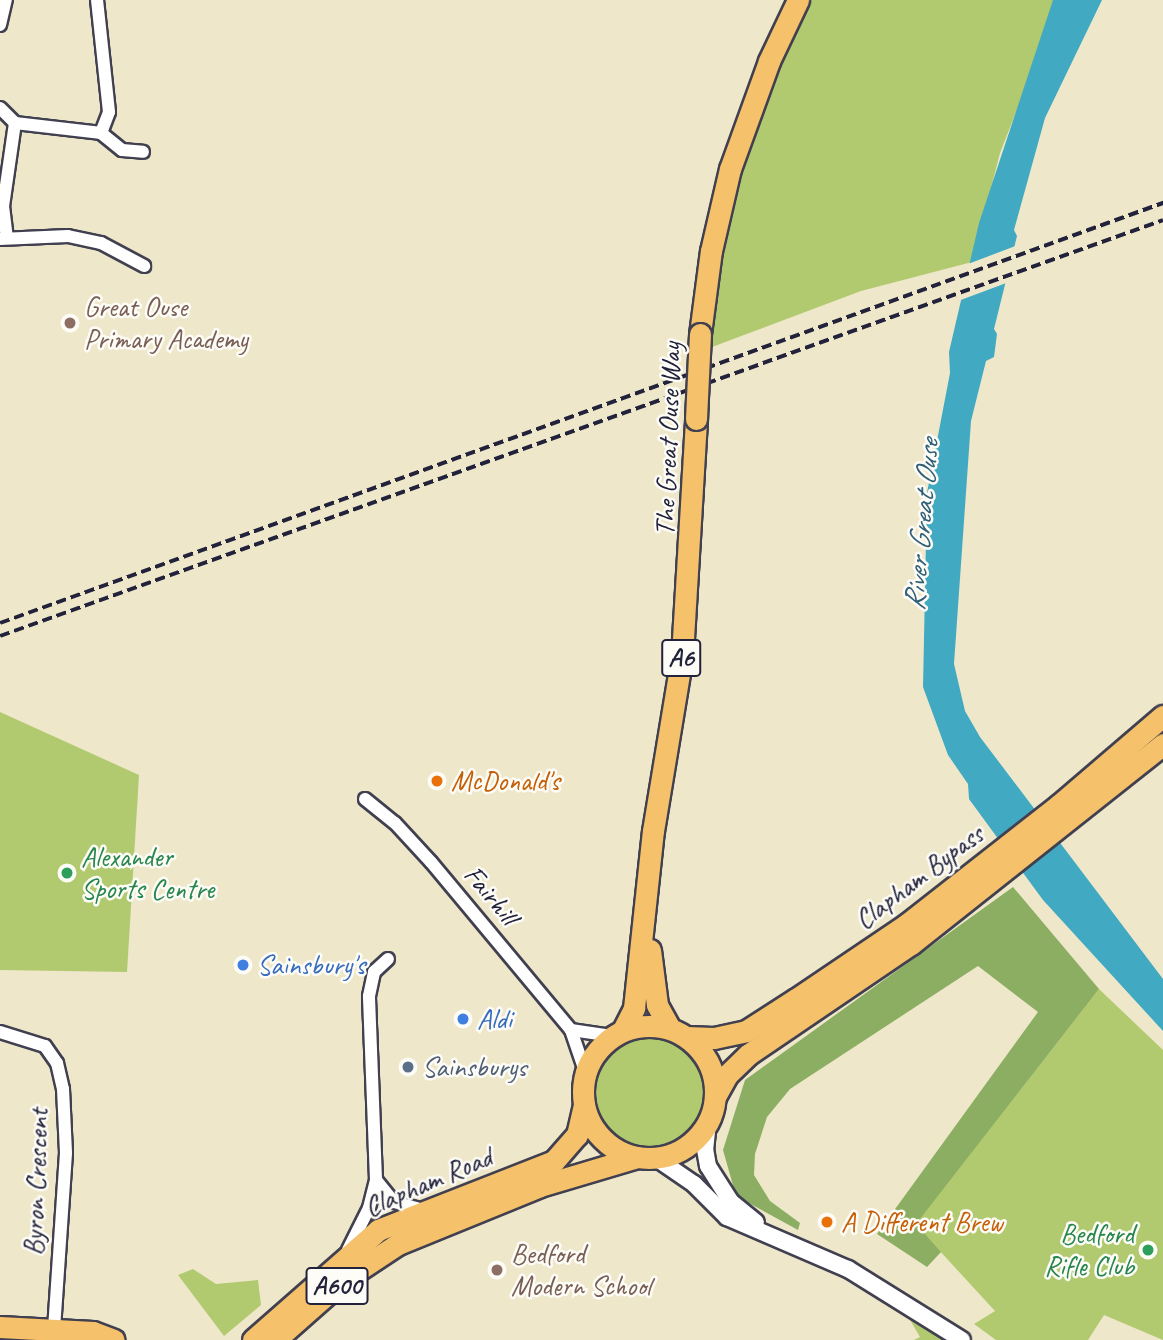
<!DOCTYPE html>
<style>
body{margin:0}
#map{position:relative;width:1163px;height:1340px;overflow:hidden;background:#eee7ca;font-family:Caveat,sans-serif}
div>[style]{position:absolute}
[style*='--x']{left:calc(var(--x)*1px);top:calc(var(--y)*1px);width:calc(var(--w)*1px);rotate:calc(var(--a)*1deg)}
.green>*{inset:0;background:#b1ca6f}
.round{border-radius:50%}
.forest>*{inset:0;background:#8cae62}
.water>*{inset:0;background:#41a9c1}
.pier>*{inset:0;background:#eee7ca}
.roads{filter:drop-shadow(2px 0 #414050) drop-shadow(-2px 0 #414050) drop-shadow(0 2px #414050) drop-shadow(0 -2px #414050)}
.minor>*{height:12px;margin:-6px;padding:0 6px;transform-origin:6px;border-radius:6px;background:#fff}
.tertiary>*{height:16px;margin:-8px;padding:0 8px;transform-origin:8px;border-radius:8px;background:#fff}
.primary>*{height:21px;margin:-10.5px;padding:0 10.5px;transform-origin:10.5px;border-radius:10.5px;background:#f5c16b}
.trunk>*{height:21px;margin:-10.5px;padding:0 10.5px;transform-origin:10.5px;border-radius:10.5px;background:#f5c16b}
.trunk>.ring{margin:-10.5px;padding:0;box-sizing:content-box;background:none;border:21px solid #f5c16b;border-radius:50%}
.rail>*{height:3.5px;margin-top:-1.75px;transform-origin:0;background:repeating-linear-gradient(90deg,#22223b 0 10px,transparent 0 15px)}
.bridges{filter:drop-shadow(2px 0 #414050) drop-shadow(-2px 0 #414050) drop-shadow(0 2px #414050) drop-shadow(0 -2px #414050)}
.trunk-bridge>*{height:21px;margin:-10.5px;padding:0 10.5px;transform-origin:10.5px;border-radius:10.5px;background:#f5c16b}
.dots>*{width:19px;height:19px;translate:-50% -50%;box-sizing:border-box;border:4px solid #fdfcf7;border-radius:50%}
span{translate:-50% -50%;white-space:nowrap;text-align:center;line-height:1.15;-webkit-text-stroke:5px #fdfcf7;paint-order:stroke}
.shield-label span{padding:2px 5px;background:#fdfcf7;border:2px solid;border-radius:5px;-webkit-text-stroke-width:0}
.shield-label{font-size:26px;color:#22223b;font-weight:700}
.education-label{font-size:28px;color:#785e54}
.left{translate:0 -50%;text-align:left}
.street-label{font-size:28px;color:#22223b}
.food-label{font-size:28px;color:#c56008}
.leisure-label{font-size:28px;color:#27864d}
.right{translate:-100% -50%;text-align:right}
.shop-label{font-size:28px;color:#366cbe}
.service-label{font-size:28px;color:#4e5e75}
.water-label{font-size:30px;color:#305f77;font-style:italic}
</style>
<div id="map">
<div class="green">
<div style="clip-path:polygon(808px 0,1060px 0,1000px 153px,972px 262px,861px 291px,712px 347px,713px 330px,708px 331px,711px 301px,730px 202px,762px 102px)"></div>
<div style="clip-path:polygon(0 712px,139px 775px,127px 972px,0 970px)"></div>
<div style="clip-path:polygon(1099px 989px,1163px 1050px,1163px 1340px,1104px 1315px,1088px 1340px,996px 1340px,974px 1324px,995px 1311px,915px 1224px)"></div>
<div class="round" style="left:596px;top:1038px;width:108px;height:108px"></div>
<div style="clip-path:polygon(193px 1269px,216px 1284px,258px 1280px,261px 1305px,224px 1336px,178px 1275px)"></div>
<div style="clip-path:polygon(902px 1306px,951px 1340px,914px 1340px,920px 1337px)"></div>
</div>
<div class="forest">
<div style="clip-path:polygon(1013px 887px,1099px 989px,916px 1224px,941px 1252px,927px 1267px,877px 1234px,1038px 1012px,978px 966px,790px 1089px,767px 1117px,755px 1154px,754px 1175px,770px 1201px,800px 1223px,798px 1230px,736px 1196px,723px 1150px,745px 1080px)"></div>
</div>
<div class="water">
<div style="clip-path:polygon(1053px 0,1102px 0,1045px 118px,1014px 230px,1017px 236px,994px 329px,997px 334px,994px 357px,986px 361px,971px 421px,954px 664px,965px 711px,980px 737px,1163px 979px,1163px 1031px,1043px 900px,969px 799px,968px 784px,948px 755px,923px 687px,927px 493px,950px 373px,949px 352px,979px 223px)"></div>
</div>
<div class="pier">
<div style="clip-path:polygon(1018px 245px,1009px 282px,958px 301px,968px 264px)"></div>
</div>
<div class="roads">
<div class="minor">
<div style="--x:0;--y:25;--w:26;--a:-77"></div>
<div style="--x:0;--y:108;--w:21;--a:45"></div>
<div style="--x:15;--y:123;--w:84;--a:98.2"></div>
<div style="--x:3;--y:206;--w:31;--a:83"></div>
<div style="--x:15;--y:123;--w:87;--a:6.6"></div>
<div style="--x:101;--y:133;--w:22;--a:-69"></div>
<div style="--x:109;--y:112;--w:113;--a:-96.1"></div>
<div style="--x:101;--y:133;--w:27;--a:39"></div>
<div style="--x:122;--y:150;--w:21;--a:5"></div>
<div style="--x:0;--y:239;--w:68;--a:-2.5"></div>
<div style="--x:68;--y:236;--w:34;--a:12"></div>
<div style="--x:101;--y:243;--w:49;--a:28.1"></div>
<div style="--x:365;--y:799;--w:38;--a:39"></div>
<div style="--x:395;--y:823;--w:53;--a:47.3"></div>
<div style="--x:431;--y:862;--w:219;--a:50.2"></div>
<div style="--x:571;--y:1030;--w:43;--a:71.1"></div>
<div style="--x:571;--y:1030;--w:41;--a:8.3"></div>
<div style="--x:0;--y:1032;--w:47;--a:17.3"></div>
<div style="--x:45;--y:1046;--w:21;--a:55"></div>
<div style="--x:57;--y:1063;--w:27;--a:77"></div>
<div style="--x:63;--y:1089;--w:64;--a:87.3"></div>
<div style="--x:66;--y:1153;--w:176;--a:93.9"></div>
<div style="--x:376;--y:1180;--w:28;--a:51"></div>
<div style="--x:394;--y:1202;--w:27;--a:15"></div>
<div style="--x:348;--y:1250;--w:47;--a:-63.4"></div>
<div style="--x:369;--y:1208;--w:29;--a:-76"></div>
<div style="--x:376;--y:1180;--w:184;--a:-92.2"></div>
<div style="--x:369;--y:996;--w:25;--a:-78"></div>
<div style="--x:374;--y:972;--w:19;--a:-43"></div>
</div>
<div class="tertiary">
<div style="--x:708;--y:1122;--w:27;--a:96"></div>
<div style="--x:705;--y:1149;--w:17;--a:80"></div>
<div style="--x:708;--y:1166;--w:43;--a:57.4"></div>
<div style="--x:731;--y:1202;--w:32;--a:39"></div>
<div style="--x:656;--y:1158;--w:46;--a:34.4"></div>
<div style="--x:694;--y:1184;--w:47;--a:45"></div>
<div style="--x:727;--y:1217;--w:132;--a:23.3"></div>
<div style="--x:848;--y:1269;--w:134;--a:31.9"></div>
</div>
<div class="primary">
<div style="--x:0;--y:1327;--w:93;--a:3.1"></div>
<div style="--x:93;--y:1332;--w:22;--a:21"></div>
<div style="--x:253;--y:1340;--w:167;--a:-41.3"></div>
<div style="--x:378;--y:1230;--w:189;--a:-21.4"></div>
<div style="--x:554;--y:1161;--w:35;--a:-49"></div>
<div style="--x:577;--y:1135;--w:31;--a:-77"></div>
<div style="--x:275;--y:1340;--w:89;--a:-41.4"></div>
<div style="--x:342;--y:1281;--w:67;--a:-33.5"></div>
<div style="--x:398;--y:1244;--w:153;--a:-22.2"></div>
<div style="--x:540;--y:1186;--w:101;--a:-16.6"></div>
</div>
<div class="trunk">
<div style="--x:700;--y:334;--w:84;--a:-82.5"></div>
<div style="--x:711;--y:251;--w:84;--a:-77"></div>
<div style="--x:730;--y:169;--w:115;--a:-70.1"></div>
<div style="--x:769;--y:61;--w:68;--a:-64.6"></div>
<div style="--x:650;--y:950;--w:55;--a:82.7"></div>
<div style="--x:657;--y:1005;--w:26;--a:61"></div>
<div class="ring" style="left:583px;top:1026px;width:111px;height:111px"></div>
<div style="--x:623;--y:1030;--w:25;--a:-63"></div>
<div style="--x:634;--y:1008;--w:178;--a:-83.9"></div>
<div style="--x:653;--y:831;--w:177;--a:-80.6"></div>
<div style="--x:682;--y:656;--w:237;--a:-86.6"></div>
<div style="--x:686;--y:1037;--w:28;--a:2"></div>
<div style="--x:714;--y:1038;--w:33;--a:-12"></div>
<div style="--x:746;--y:1031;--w:59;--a:-32.6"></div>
<div style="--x:796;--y:999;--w:134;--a:-34"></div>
<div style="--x:907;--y:924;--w:193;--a:-38.1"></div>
<div style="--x:1059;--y:805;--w:137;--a:-40.6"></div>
<div style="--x:716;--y:1095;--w:23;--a:-61"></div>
<div style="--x:727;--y:1075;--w:30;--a:-44"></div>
<div style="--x:749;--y:1054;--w:196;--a:-34.2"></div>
<div style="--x:911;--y:944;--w:322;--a:-38.4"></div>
</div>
</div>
<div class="rail">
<div style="--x:0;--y:623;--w:1237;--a:-19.86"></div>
<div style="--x:0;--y:636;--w:1235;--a:-19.68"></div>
</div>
<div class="bridges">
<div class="trunk-bridge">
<div style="--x:696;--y:419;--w:85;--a:-87.3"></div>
</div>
</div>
<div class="dots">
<div style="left:70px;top:323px;background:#8d6e63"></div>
<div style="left:437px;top:781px;background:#e8710a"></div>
<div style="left:67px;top:873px;background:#2e9e5b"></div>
<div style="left:243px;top:965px;background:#3f7fe0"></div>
<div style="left:463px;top:1019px;background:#3f7fe0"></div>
<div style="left:408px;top:1067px;background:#5c6f8a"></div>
<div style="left:827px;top:1222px;background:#e8710a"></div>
<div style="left:1148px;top:1250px;background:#2e9e5b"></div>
<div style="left:497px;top:1270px;background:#8d6e63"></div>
</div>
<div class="shield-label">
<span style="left:681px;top:658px">A6</span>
<span style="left:337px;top:1286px">A600</span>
</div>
<div class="education-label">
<span class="left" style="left:84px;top:323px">Great Ouse<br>Primary Academy</span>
<span class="left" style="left:511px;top:1270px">Bedford<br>Modern School</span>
</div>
<div class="street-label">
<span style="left:668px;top:439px;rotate:-88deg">The Great Ouse Way</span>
<span style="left:919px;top:877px;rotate:-37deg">Clapham Bypass</span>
<span style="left:491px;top:895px;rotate:50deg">Fairhill</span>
<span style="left:36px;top:1182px;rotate:-88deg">Byron Crescent</span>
<span style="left:428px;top:1182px;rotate:-23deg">Clapham Road</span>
</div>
<div class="food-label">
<span class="left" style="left:451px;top:781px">McDonald's</span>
<span class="left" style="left:841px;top:1222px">A Different Brew</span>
</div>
<div class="leisure-label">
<span class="left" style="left:81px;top:873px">Alexander<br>Sports Centre</span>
<span class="right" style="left:1134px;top:1250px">Bedford<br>Rifle Club</span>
</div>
<div class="shop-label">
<span class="left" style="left:257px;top:965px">Sainsbury's</span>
<span class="left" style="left:477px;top:1019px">Aldi</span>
</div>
<div class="service-label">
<span class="left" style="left:422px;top:1067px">Sainsburys</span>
</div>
<div class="water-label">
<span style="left:921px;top:525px;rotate:-85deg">River Great Ouse</span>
</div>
</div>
